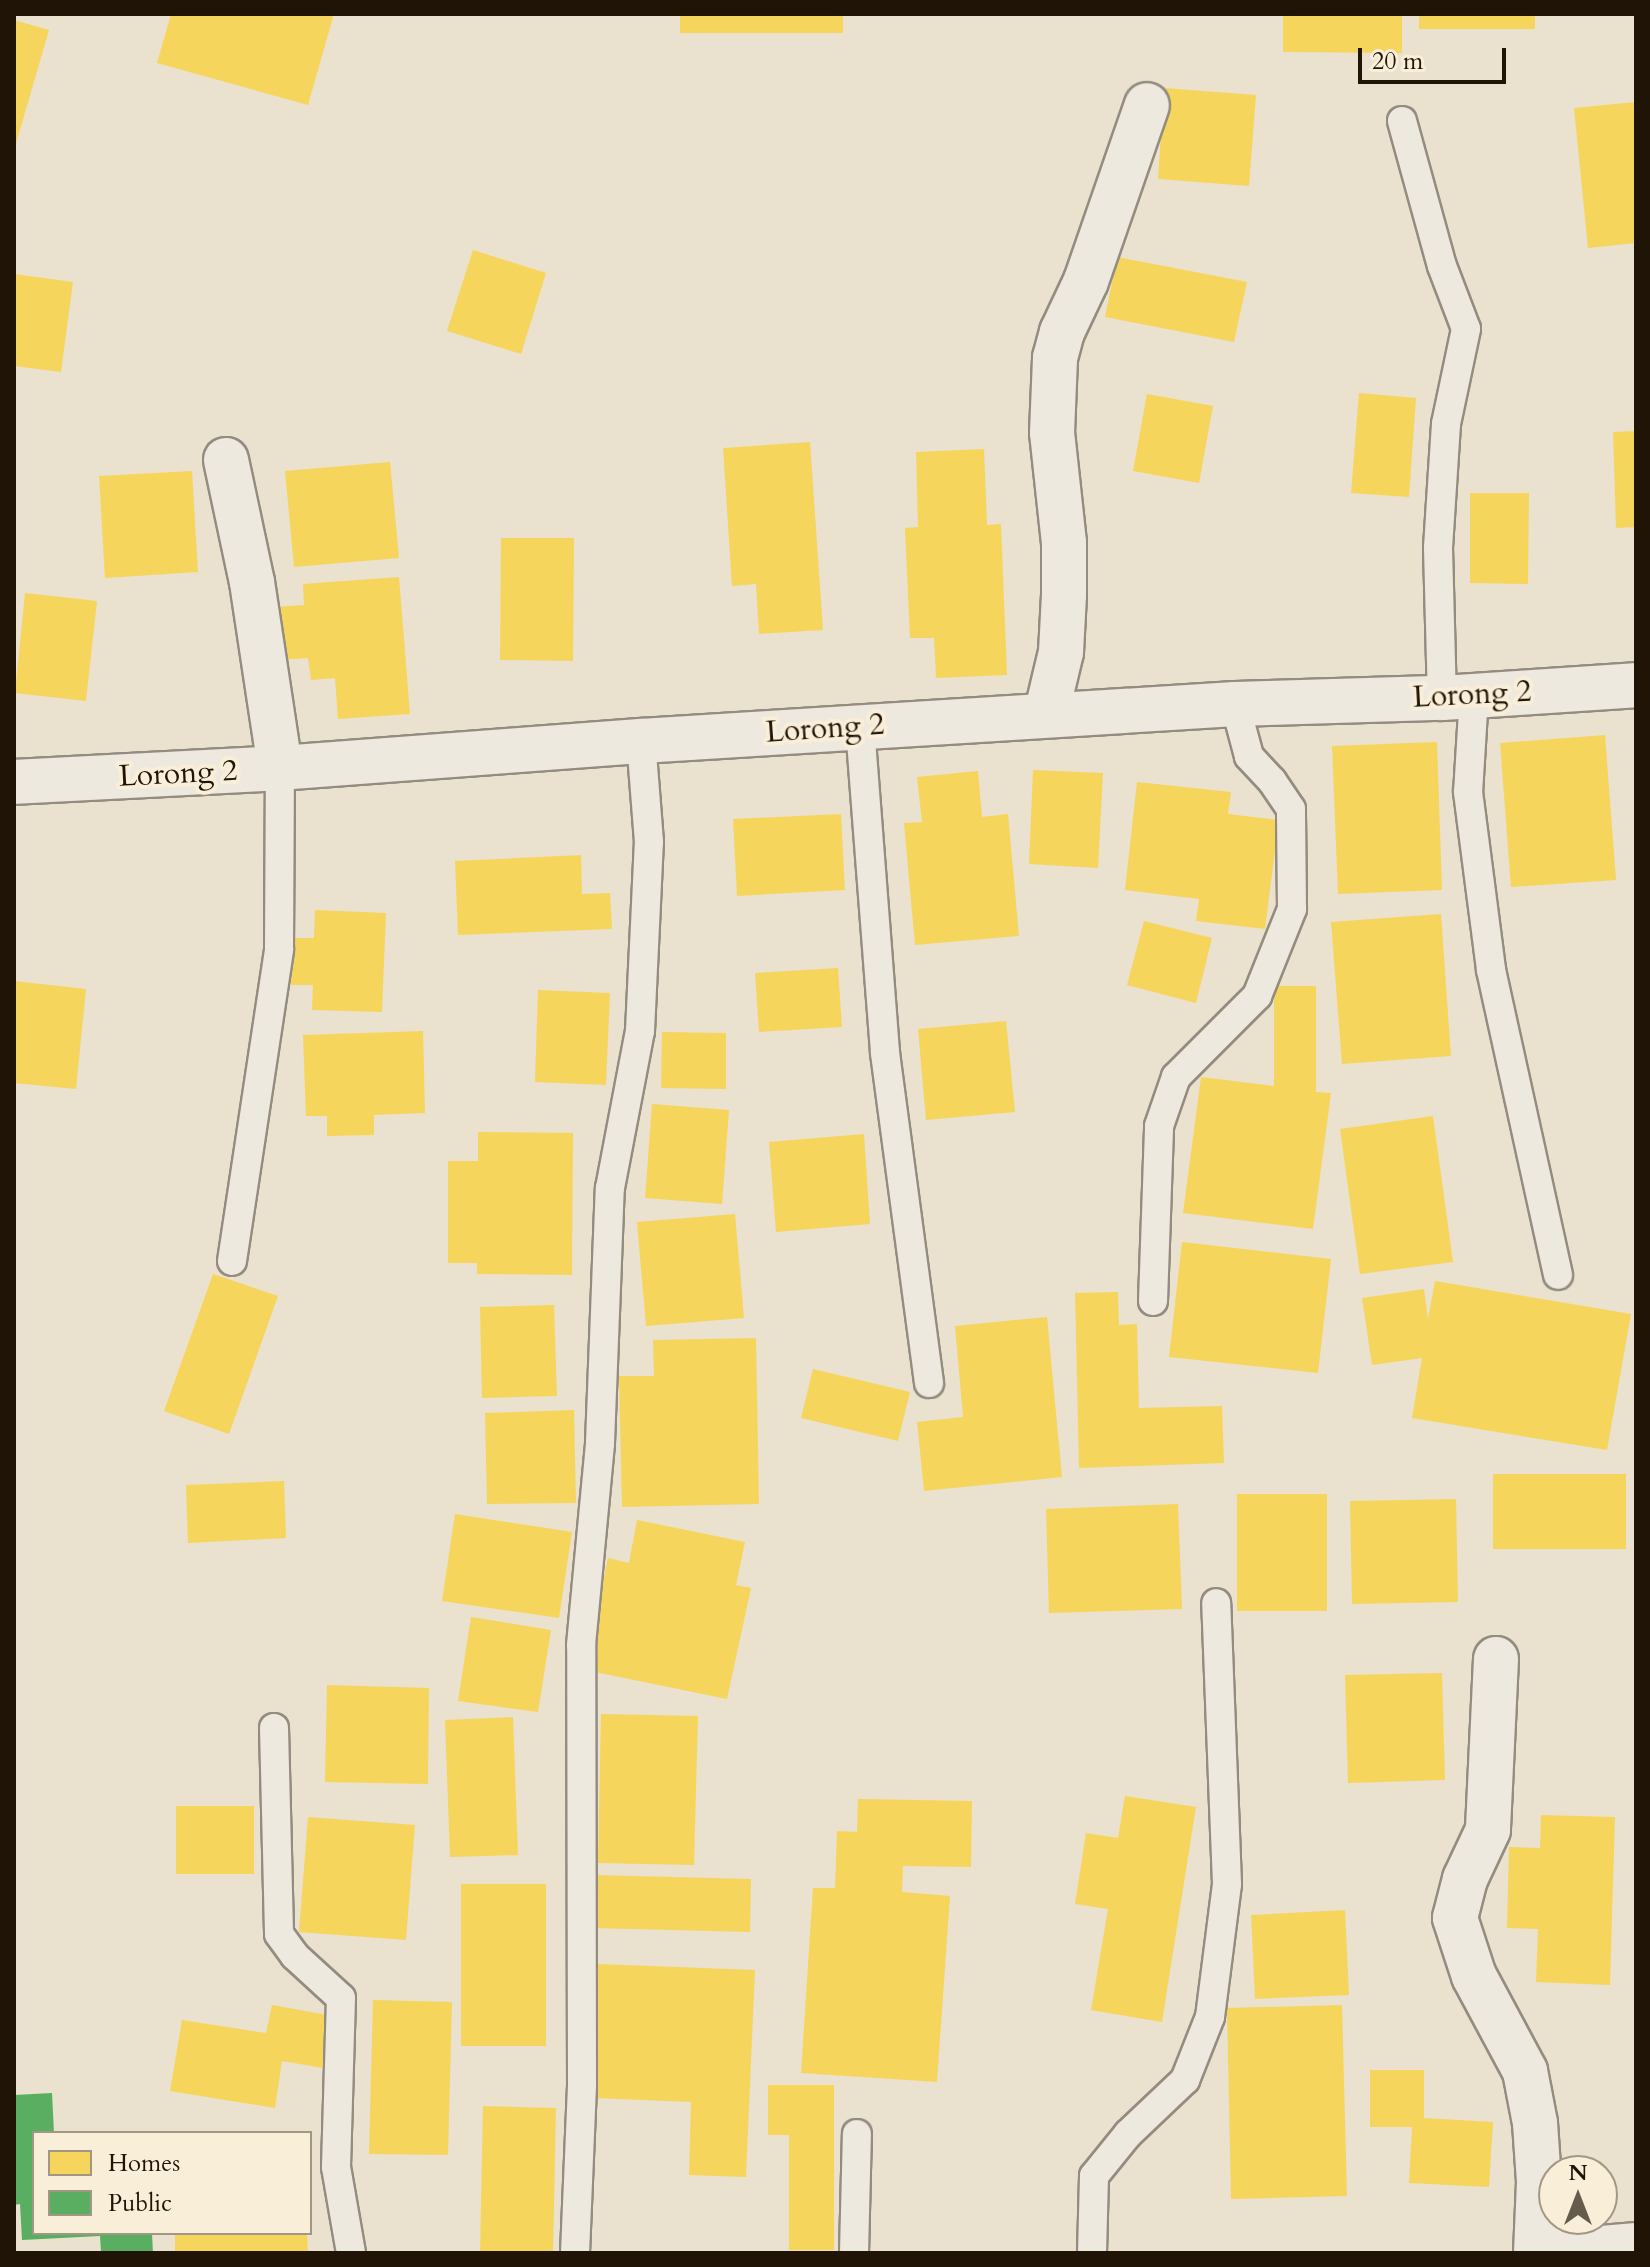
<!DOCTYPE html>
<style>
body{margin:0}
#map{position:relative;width:1650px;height:2267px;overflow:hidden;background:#eae1ce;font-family:Cardo,serif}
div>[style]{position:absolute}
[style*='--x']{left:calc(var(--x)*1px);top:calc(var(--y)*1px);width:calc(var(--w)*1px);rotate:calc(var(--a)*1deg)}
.homes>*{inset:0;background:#f6d55c}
.public>*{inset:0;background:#5aae61}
.roads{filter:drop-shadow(2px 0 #938c7f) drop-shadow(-2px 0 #938c7f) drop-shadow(0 2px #938c7f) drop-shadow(0 -2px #938c7f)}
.service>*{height:28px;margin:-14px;padding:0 14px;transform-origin:14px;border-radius:14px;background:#ede9df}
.minor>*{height:44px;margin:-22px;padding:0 22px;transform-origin:22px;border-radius:22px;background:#ede9df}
span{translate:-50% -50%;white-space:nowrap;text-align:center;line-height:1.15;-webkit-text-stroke:8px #f9eed7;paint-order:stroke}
.street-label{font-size:30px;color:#1f1406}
.frame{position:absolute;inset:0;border:16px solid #1f1406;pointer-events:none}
.legend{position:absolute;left:32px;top:2131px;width:280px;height:104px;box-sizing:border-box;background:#f9eed7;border:2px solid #a29783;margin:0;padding:10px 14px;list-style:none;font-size:24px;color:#1f1406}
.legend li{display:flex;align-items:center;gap:16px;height:40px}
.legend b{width:40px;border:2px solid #a29783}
.north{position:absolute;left:1538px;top:2155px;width:80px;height:80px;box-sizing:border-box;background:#f9eed7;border:2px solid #a29783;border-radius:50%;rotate:0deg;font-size:22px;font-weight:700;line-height:32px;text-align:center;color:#1f1406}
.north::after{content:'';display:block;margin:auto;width:28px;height:36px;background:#665c4c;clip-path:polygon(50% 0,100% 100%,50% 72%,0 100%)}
.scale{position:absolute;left:1358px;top:48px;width:148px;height:36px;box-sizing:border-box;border:4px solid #1f1406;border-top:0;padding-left:10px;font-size:24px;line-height:28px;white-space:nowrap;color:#1f1406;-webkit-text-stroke:6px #f9eed7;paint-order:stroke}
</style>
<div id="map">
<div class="homes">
<div style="clip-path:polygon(171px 14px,334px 14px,308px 105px,157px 63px)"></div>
<div style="clip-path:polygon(680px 14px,843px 14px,843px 33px,680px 33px)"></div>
<div style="clip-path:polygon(1283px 14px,1402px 14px,1402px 53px,1283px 52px)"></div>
<div style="clip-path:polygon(1419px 14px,1535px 14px,1535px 29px,1419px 29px)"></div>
<div style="clip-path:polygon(14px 20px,49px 30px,15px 147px,14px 147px)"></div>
<div style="clip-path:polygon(1164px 88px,1256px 95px,1249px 186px,1158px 179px)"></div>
<div style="clip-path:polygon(1636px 102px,1636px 243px,1588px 248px,1574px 108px)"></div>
<div style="clip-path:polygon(473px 250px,546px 273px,521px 354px,447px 331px)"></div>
<div style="clip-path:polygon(1117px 257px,1247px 282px,1234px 342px,1105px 317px)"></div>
<div style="clip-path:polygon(14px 274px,73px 282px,61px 372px,14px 366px)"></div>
<div style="clip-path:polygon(1359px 393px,1416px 398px,1409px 497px,1351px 493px)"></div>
<div style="clip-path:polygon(1147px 394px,1213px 406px,1199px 483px,1133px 471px)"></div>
<div style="clip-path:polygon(1636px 431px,1636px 527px,1616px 528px,1613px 432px)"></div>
<div style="clip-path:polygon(810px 442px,823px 630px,759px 634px,756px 584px,732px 586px,723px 448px)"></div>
<div style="clip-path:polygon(984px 449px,987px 525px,1001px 524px,1007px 675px,936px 678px,934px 638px,910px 638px,905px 528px,918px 527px,916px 452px)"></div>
<div style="clip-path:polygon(390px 462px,399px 558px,294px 567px,285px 471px)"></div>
<div style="clip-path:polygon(192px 471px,198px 572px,105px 578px,99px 476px)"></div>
<div style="clip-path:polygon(1470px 493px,1529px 493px,1528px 584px,1470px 583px)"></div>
<div style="clip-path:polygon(501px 538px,574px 538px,573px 661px,500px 660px)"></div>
<div style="clip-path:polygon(399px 577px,410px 714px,338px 719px,335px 678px,311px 680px,308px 658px,280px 660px,276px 607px,304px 605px,303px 584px)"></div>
<div style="clip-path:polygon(25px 593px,97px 601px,86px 701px,15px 693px)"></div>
<div style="clip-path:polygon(1605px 735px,1616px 880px,1511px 887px,1500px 743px)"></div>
<div style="clip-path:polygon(1437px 742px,1442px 890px,1338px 894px,1332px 746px)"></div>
<div style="clip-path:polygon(1033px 770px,1103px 773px,1098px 868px,1029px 864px)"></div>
<div style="clip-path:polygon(978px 771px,982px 817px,1008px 814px,1019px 936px,915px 945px,904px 823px,922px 822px,917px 777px)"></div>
<div style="clip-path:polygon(1137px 782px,1231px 792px,1228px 814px,1279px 820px,1265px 929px,1196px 921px,1199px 899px,1125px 890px)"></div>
<div style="clip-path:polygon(841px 814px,845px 890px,737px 896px,733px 819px)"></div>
<div style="clip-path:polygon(581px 855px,582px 894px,610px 893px,612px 929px,458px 935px,455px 861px)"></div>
<div style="clip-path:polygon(315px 910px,386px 913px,382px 1012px,312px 1010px,313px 985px,291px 985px,293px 938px,314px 938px)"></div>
<div style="clip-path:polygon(1441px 914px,1451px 1056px,1342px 1064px,1331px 922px)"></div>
<div style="clip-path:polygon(1144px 921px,1212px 938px,1196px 1003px,1127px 985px)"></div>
<div style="clip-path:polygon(838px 968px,842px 1027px,759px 1032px,755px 973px)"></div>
<div style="clip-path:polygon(14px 981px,86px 989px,76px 1089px,14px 1083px)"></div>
<div style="clip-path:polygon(1274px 986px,1316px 986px,1316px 1092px,1331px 1093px,1313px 1229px,1183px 1213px,1201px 1077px,1274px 1086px)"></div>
<div style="clip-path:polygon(538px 990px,610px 993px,606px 1085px,535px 1082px)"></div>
<div style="clip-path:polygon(1006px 1021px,1015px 1112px,926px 1120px,918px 1029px)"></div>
<div style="clip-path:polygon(423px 1031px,425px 1113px,374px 1115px,374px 1135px,327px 1136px,327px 1116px,306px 1116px,303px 1035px)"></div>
<div style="clip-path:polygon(662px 1032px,726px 1033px,726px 1089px,661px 1088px)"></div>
<div style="clip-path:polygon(652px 1104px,729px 1110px,722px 1204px,645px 1198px)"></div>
<div style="clip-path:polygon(1433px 1116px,1453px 1262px,1360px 1274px,1340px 1129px)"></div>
<div style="clip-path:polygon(478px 1132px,573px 1133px,572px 1275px,477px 1274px,477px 1263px,448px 1263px,448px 1161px,478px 1161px)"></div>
<div style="clip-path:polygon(864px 1134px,870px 1224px,776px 1232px,769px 1142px)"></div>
<div style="clip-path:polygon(735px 1214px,744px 1318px,646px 1326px,637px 1222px)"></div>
<div style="clip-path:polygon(1182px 1242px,1331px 1259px,1318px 1373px,1169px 1357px)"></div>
<div style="clip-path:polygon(213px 1274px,278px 1296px,229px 1434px,164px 1411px)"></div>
<div style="clip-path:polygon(1435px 1281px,1631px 1314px,1607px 1450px,1412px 1418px,1422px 1358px,1372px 1365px,1362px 1298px,1424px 1289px,1428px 1319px)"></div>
<div style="clip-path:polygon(1118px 1292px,1119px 1325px,1137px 1324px,1139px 1408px,1222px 1406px,1224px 1463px,1079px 1468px,1075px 1293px)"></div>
<div style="clip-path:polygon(554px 1305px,557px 1396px,482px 1398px,480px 1307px)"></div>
<div style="clip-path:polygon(1047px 1317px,1062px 1477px,924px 1491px,917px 1422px,963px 1417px,955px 1326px)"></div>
<div style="clip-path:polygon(756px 1338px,759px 1504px,622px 1507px,619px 1376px,654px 1376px,653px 1340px)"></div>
<div style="clip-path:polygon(813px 1369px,910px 1392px,898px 1441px,801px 1418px)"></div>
<div style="clip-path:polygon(574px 1410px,576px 1503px,487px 1504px,485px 1413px)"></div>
<div style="clip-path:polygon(1493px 1474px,1626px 1474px,1626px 1549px,1493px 1549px)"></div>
<div style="clip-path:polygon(284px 1481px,286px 1538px,188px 1543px,186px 1485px)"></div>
<div style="clip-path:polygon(1237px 1494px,1327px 1494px,1327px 1611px,1237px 1611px)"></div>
<div style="clip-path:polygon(1456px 1499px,1458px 1602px,1352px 1604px,1350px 1501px)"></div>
<div style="clip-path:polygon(1178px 1504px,1182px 1609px,1049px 1613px,1046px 1509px)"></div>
<div style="clip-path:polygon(455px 1514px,572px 1532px,559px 1618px,442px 1601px)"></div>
<div style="clip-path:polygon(637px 1520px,745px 1542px,736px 1585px,751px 1588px,727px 1699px,585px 1670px,608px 1558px,629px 1563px)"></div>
<div style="clip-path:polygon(471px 1617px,551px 1630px,538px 1712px,458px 1701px)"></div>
<div style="clip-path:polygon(1442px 1673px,1445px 1780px,1348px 1783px,1345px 1675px)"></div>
<div style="clip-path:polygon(327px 1685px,429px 1688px,428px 1784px,325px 1782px)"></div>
<div style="clip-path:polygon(601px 1714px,698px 1716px,694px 1865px,598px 1863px)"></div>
<div style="clip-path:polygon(513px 1717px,518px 1855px,450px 1857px,445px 1720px)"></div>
<div style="clip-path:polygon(1125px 1796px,1196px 1807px,1162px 2022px,1091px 2010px,1108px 1909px,1075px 1904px,1086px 1833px,1118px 1838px)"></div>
<div style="clip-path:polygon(858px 1799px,972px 1801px,971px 1867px,903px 1866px,902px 1892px,950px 1896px,937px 2082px,801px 2073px,813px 1888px,835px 1888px,837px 1831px,857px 1832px)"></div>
<div style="clip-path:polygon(176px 1806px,254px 1806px,254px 1874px,176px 1874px)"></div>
<div style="clip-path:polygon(1541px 1815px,1615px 1817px,1610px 1985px,1536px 1982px,1538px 1929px,1507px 1928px,1509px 1847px,1540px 1848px)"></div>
<div style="clip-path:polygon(308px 1817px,415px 1825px,406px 1940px,299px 1932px)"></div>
<div style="clip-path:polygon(594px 1875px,751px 1879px,750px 1932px,593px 1928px)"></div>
<div style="clip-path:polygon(461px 1884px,546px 1884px,546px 2046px,461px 2046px)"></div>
<div style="clip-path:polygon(1345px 1910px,1349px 1995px,1255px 1999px,1251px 1915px)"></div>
<div style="clip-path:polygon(598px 1964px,755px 1970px,746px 2177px,689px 2175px,691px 2102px,593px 2098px)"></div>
<div style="clip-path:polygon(373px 2000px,452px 2002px,448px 2155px,369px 2154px)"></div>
<div style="clip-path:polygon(272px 2005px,333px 2016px,323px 2068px,282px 2061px,275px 2108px,170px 2091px,182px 2020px,266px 2033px)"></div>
<div style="clip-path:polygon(1342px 2005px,1347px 2196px,1231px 2199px,1227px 2008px)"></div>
<div style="clip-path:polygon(1370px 2070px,1424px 2070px,1424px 2118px,1493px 2122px,1489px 2187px,1409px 2183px,1412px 2127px,1370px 2127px)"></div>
<div style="clip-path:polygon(768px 2085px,834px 2085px,834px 2250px,789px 2250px,789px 2135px,768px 2135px)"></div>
<div style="clip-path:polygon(483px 2106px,556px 2108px,553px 2253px,480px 2253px)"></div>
<div style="clip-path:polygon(175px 2233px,307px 2233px,308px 2253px,175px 2253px)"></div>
</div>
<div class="public">
<div style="clip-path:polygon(52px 2093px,54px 2133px,34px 2133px,34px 2233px,152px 2234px,153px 2253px,101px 2253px,100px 2236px,22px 2240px,20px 2204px,14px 2205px,14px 2095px)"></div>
</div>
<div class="roads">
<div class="service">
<div style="--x:1402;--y:121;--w:150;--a:74.6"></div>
<div style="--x:1442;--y:266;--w:67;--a:69.1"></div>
<div style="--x:1466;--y:329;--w:97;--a:101.9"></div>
<div style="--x:1446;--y:424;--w:124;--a:93.7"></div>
<div style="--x:1438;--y:548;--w:150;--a:88.5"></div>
<div style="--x:1474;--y:695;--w:97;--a:93.5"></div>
<div style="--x:1468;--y:792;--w:179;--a:82.6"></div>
<div style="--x:1491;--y:970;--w:312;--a:77.6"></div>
<div style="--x:860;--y:727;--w:327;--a:85.6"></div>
<div style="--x:885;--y:1053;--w:333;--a:82.4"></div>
<div style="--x:232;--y:1261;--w:316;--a:-81.4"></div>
<div style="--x:279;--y:949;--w:181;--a:-89.7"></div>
<div style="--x:1153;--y:1301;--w:175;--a:-88"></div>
<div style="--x:1159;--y:1126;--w:52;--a:-70.9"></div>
<div style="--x:1176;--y:1077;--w:115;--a:-45"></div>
<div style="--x:1257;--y:996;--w:94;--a:-68.1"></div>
<div style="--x:1292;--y:909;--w:100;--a:-90.6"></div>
<div style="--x:1291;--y:809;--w:34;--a:-124"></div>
<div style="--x:1272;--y:781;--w:34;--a:-133"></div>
<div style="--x:1249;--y:756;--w:54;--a:-105.1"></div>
<div style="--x:274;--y:1728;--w:206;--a:88.6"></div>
<div style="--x:279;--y:1934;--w:27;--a:54"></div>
<div style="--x:295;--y:1956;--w:62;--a:42.4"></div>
<div style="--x:341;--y:1998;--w:169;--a:91.7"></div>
<div style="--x:336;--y:2167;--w:87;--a:80.1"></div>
<div style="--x:575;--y:2253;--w:168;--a:-87.6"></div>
<div style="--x:582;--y:2085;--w:440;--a:-90.1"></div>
<div style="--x:581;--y:1645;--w:203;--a:-84.6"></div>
<div style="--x:600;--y:1443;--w:255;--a:-87.8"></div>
<div style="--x:610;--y:1188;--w:160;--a:-79.2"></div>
<div style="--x:640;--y:1031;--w:189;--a:-87.3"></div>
<div style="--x:649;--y:842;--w:101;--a:-94.5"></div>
<div style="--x:854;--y:2253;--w:119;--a:-88.6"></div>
<div style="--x:1092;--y:2253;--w:77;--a:-88.5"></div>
<div style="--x:1094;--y:2176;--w:54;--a:-51"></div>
<div style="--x:1128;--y:2134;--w:79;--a:-43.5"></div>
<div style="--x:1185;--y:2080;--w:68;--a:-68.4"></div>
<div style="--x:1210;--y:2017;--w:134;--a:-82.7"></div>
<div style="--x:1227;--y:1884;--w:281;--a:-92.2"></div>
</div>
<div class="minor">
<div style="--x:226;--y:460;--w:125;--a:78"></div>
<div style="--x:252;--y:582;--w:188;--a:81.4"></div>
<div style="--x:1046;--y:715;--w:65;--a:-76.6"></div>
<div style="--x:1061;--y:652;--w:57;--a:-87"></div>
<div style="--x:1064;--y:595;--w:52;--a:-90"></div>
<div style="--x:1064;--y:543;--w:111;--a:-96.2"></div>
<div style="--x:1052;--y:433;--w:75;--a:-87.7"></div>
<div style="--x:1055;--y:358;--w:27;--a:-75"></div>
<div style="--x:1062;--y:332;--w:56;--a:-64.8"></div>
<div style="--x:1086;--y:281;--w:186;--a:-70.9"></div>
<div style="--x:14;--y:782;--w:266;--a:-3"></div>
<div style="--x:280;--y:768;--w:362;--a:-4.3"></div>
<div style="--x:641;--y:741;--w:595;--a:-3.56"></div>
<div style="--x:1235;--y:704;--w:207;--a:-1.7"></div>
<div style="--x:1442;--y:698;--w:194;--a:-3.8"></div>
<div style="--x:1496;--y:1659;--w:171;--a:92.7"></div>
<div style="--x:1488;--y:1830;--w:54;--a:115.1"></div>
<div style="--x:1465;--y:1879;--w:40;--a:104.4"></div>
<div style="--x:1455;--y:1918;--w:61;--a:71.9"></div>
<div style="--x:1474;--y:1976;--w:108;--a:61.8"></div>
<div style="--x:1525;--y:2071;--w:53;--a:79.1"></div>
<div style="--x:1535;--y:2123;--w:59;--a:86.1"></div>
<div style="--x:1539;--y:2182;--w:71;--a:92.4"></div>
<div style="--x:1541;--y:2253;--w:95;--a:-4.8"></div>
</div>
</div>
<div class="street-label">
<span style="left:1472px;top:695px;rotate:-3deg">Lorong 2</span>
<span style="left:825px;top:729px;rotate:-4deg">Lorong 2</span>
<span style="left:178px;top:774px;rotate:-3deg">Lorong 2</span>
</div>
<div class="frame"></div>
<ul class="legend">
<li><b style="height:22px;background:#f6d55c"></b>Homes</li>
<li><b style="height:22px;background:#5aae61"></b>Public</li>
</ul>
<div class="north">N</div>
<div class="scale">20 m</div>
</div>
